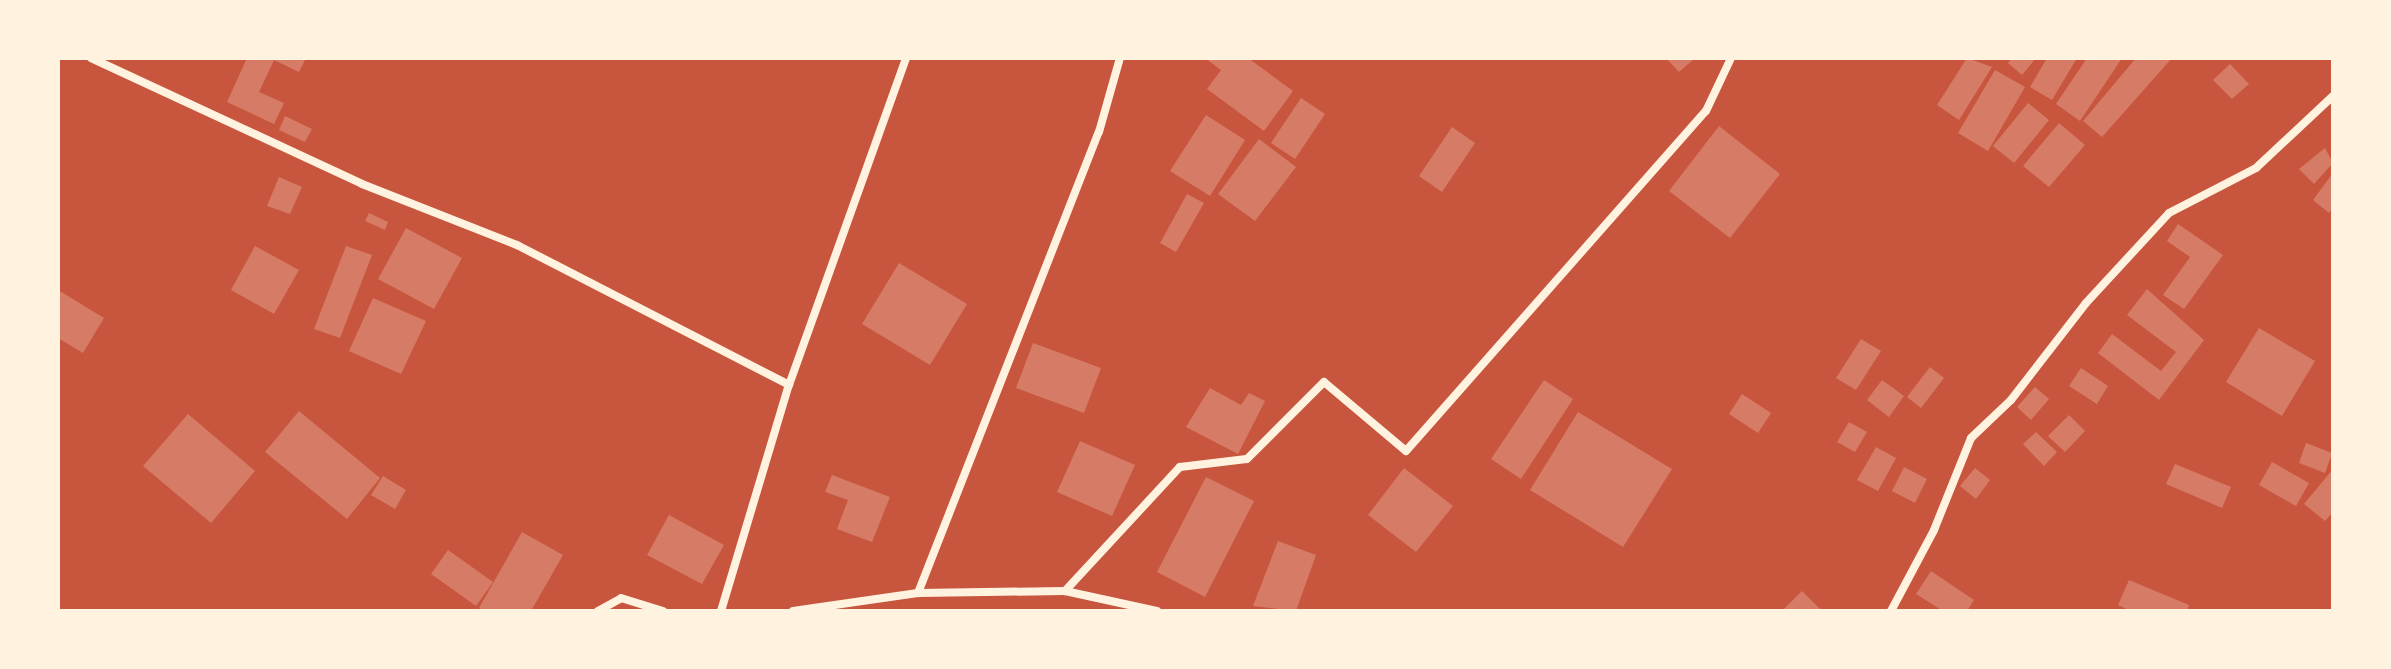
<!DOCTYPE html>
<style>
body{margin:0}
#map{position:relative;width:2391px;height:669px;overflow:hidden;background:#c8553d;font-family:Spectral,serif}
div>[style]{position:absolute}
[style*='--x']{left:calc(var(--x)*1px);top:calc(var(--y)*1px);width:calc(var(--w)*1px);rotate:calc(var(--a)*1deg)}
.building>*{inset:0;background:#d67c66}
.minor>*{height:8px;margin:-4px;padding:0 4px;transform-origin:4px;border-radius:4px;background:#fff3e0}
span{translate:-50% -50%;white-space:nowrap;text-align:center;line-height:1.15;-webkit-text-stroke:6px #fff3e0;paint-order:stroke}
.frame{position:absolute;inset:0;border:60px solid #fff3e0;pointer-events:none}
</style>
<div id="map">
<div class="building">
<div style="clip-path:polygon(247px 58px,306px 58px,299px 72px,274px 60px,259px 92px,284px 103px,274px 124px,227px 102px)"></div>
<div style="clip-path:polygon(1205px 58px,1248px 58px,1293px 91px,1264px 131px,1207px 89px,1221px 70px)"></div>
<div style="clip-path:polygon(1666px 58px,1695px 58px,1679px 72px)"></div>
<div style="clip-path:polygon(1967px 58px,1992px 67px,1959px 120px,1937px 105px)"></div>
<div style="clip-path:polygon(2012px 58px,2036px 58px,2022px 75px,2008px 63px)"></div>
<div style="clip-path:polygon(2047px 58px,2077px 58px,2052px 100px,2030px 87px)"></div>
<div style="clip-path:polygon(2087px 58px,2122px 58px,2080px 121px,2056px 104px)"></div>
<div style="clip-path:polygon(2136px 58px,2172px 58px,2102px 137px,2083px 121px)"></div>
<div style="clip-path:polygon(2230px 64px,2249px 84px,2232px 99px,2213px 80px)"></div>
<div style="clip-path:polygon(1995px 70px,2025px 87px,1988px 151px,1958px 133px)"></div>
<div style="clip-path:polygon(1301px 98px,1325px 114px,1295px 159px,1271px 143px)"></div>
<div style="clip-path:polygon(2028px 103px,2049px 120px,2014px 163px,1993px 146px)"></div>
<div style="clip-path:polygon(1206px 115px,1245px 140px,1210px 196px,1170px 171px)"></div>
<div style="clip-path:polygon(285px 116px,312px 129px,305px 142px,279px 130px)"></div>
<div style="clip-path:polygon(2059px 123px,2085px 145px,2049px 187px,2023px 166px)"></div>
<div style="clip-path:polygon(1719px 126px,1780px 174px,1730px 238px,1669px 191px)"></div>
<div style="clip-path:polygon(1452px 127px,1475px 143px,1442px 192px,1419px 176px)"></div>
<div style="clip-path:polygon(1259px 139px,1296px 167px,1255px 221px,1218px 194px)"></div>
<div style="clip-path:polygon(2325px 148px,2333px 163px,2314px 184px,2299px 169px)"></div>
<div style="clip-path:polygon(2333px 173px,2333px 208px,2329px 213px,2313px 200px)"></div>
<div style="clip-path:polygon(279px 177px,302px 187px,290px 214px,267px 206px)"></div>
<div style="clip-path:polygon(1187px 194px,1204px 203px,1176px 252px,1160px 243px)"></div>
<div style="clip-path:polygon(369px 213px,388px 222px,385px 230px,365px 221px)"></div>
<div style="clip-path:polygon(2178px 224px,2223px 255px,2184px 309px,2163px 295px,2190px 257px,2167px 241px)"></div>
<div style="clip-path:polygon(406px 228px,462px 258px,434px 309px,378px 279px)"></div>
<div style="clip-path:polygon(255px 246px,299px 270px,274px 314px,231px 290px)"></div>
<div style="clip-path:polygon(346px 246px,372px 255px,340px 338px,314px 329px)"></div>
<div style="clip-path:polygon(899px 263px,967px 304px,930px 365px,862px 324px)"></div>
<div style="clip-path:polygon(2147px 289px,2204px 340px,2159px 400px,2098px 353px,2112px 334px,2161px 371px,2176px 352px,2127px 315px)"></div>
<div style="clip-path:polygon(58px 290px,104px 318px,83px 353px,58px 338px)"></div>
<div style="clip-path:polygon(373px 298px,426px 321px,401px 374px,349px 351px)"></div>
<div style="clip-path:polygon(2259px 328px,2315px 361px,2282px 416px,2226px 382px)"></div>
<div style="clip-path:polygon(1861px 339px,1881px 351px,1856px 390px,1836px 378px)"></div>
<div style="clip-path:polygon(1033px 343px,1101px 368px,1084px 413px,1016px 388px)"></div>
<div style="clip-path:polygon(1930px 367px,1944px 378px,1921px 408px,1907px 397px)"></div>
<div style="clip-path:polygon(2081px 368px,2108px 386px,2097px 404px,2069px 386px)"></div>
<div style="clip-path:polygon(1544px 380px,1573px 399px,1521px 479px,1491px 459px)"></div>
<div style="clip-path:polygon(1882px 380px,1904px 396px,1889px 417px,1867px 400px)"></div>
<div style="clip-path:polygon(2035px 387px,2049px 399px,2031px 420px,2017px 407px)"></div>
<div style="clip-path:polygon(1210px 388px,1241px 405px,1249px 393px,1265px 401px,1238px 454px,1186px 427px)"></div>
<div style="clip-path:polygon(1742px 394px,1771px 413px,1758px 433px,1729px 414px)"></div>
<div style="clip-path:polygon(299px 411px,380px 478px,347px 519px,265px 452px)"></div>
<div style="clip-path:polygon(1578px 412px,1672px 469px,1623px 547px,1530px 490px)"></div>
<div style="clip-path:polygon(188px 414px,255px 471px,211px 523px,143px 466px)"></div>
<div style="clip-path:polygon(2069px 415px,2085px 431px,2065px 452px,2048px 436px)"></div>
<div style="clip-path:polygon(1849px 422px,1867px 432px,1855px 452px,1837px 442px)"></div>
<div style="clip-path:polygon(2036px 432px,2057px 452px,2044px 466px,2023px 444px)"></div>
<div style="clip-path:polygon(1080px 441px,1135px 465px,1112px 516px,1057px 492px)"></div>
<div style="clip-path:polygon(2306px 443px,2332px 453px,2325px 473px,2299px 463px)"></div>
<div style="clip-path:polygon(1876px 447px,1896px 458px,1878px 491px,1857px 480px)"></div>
<div style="clip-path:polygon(2272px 462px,2309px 483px,2296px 506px,2259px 485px)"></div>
<div style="clip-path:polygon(2175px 464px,2231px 487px,2222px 508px,2166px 484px)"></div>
<div style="clip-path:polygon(1904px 467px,1927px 479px,1915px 503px,1892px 491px)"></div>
<div style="clip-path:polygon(1404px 468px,1453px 506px,1416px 552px,1368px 515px)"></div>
<div style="clip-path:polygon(1975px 468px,1990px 480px,1976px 499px,1960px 486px)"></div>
<div style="clip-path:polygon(2333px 469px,2333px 512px,2325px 521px,2304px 504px)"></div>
<div style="clip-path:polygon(832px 475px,890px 497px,872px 542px,837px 529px,848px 500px,825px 492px)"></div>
<div style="clip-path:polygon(383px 476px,406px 490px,395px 509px,371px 495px)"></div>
<div style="clip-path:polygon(1206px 477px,1254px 501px,1205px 597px,1157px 572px)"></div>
<div style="clip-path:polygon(669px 515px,724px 545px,702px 584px,647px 555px)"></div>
<div style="clip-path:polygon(522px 532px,563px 555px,531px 611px,484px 611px,479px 608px)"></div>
<div style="clip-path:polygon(1278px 541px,1316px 555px,1296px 611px,1253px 606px)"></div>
<div style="clip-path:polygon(448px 550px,493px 582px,476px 606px,431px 574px)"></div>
<div style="clip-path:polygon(1931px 571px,1974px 600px,1967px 611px,1943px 611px,1916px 594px)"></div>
<div style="clip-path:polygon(2129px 580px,2189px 605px,2187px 611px,2131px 611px,2118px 605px)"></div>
<div style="clip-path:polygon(1802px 591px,1822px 611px,1782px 611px)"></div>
</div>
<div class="minor">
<div style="--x:91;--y:58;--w:299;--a:24.9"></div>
<div style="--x:362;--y:184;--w:167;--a:21.5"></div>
<div style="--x:517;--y:245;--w:306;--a:27.2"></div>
<div style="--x:1065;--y:591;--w:169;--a:-47.2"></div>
<div style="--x:1180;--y:467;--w:67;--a:-6.8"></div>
<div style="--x:1247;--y:459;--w:109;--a:-45"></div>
<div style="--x:1324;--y:382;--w:107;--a:40.1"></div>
<div style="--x:1406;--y:451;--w:453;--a:-48.6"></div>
<div style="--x:1706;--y:111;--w:59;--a:-64.7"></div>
<div style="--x:918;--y:593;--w:495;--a:-68.6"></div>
<div style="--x:1099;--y:132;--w:77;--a:-74.2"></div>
<div style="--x:598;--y:611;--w:26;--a:-29"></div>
<div style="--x:621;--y:598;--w:44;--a:17.2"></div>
<div style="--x:721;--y:611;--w:236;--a:-73.3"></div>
<div style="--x:789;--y:385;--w:347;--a:-70.3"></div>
<div style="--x:793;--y:611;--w:126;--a:-8.2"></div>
<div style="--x:918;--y:593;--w:147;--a:-0.8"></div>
<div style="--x:1065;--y:591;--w:94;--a:12.3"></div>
<div style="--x:1891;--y:611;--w:92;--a:-62"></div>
<div style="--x:1934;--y:530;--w:99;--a:-68.1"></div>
<div style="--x:1971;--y:438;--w:55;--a:-43.5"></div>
<div style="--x:2011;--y:400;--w:123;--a:-52.3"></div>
<div style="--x:2086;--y:303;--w:122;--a:-47.3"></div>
<div style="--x:2169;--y:213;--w:98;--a:-27.3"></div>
<div style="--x:2256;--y:168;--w:105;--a:-43.1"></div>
</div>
<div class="frame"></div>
</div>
